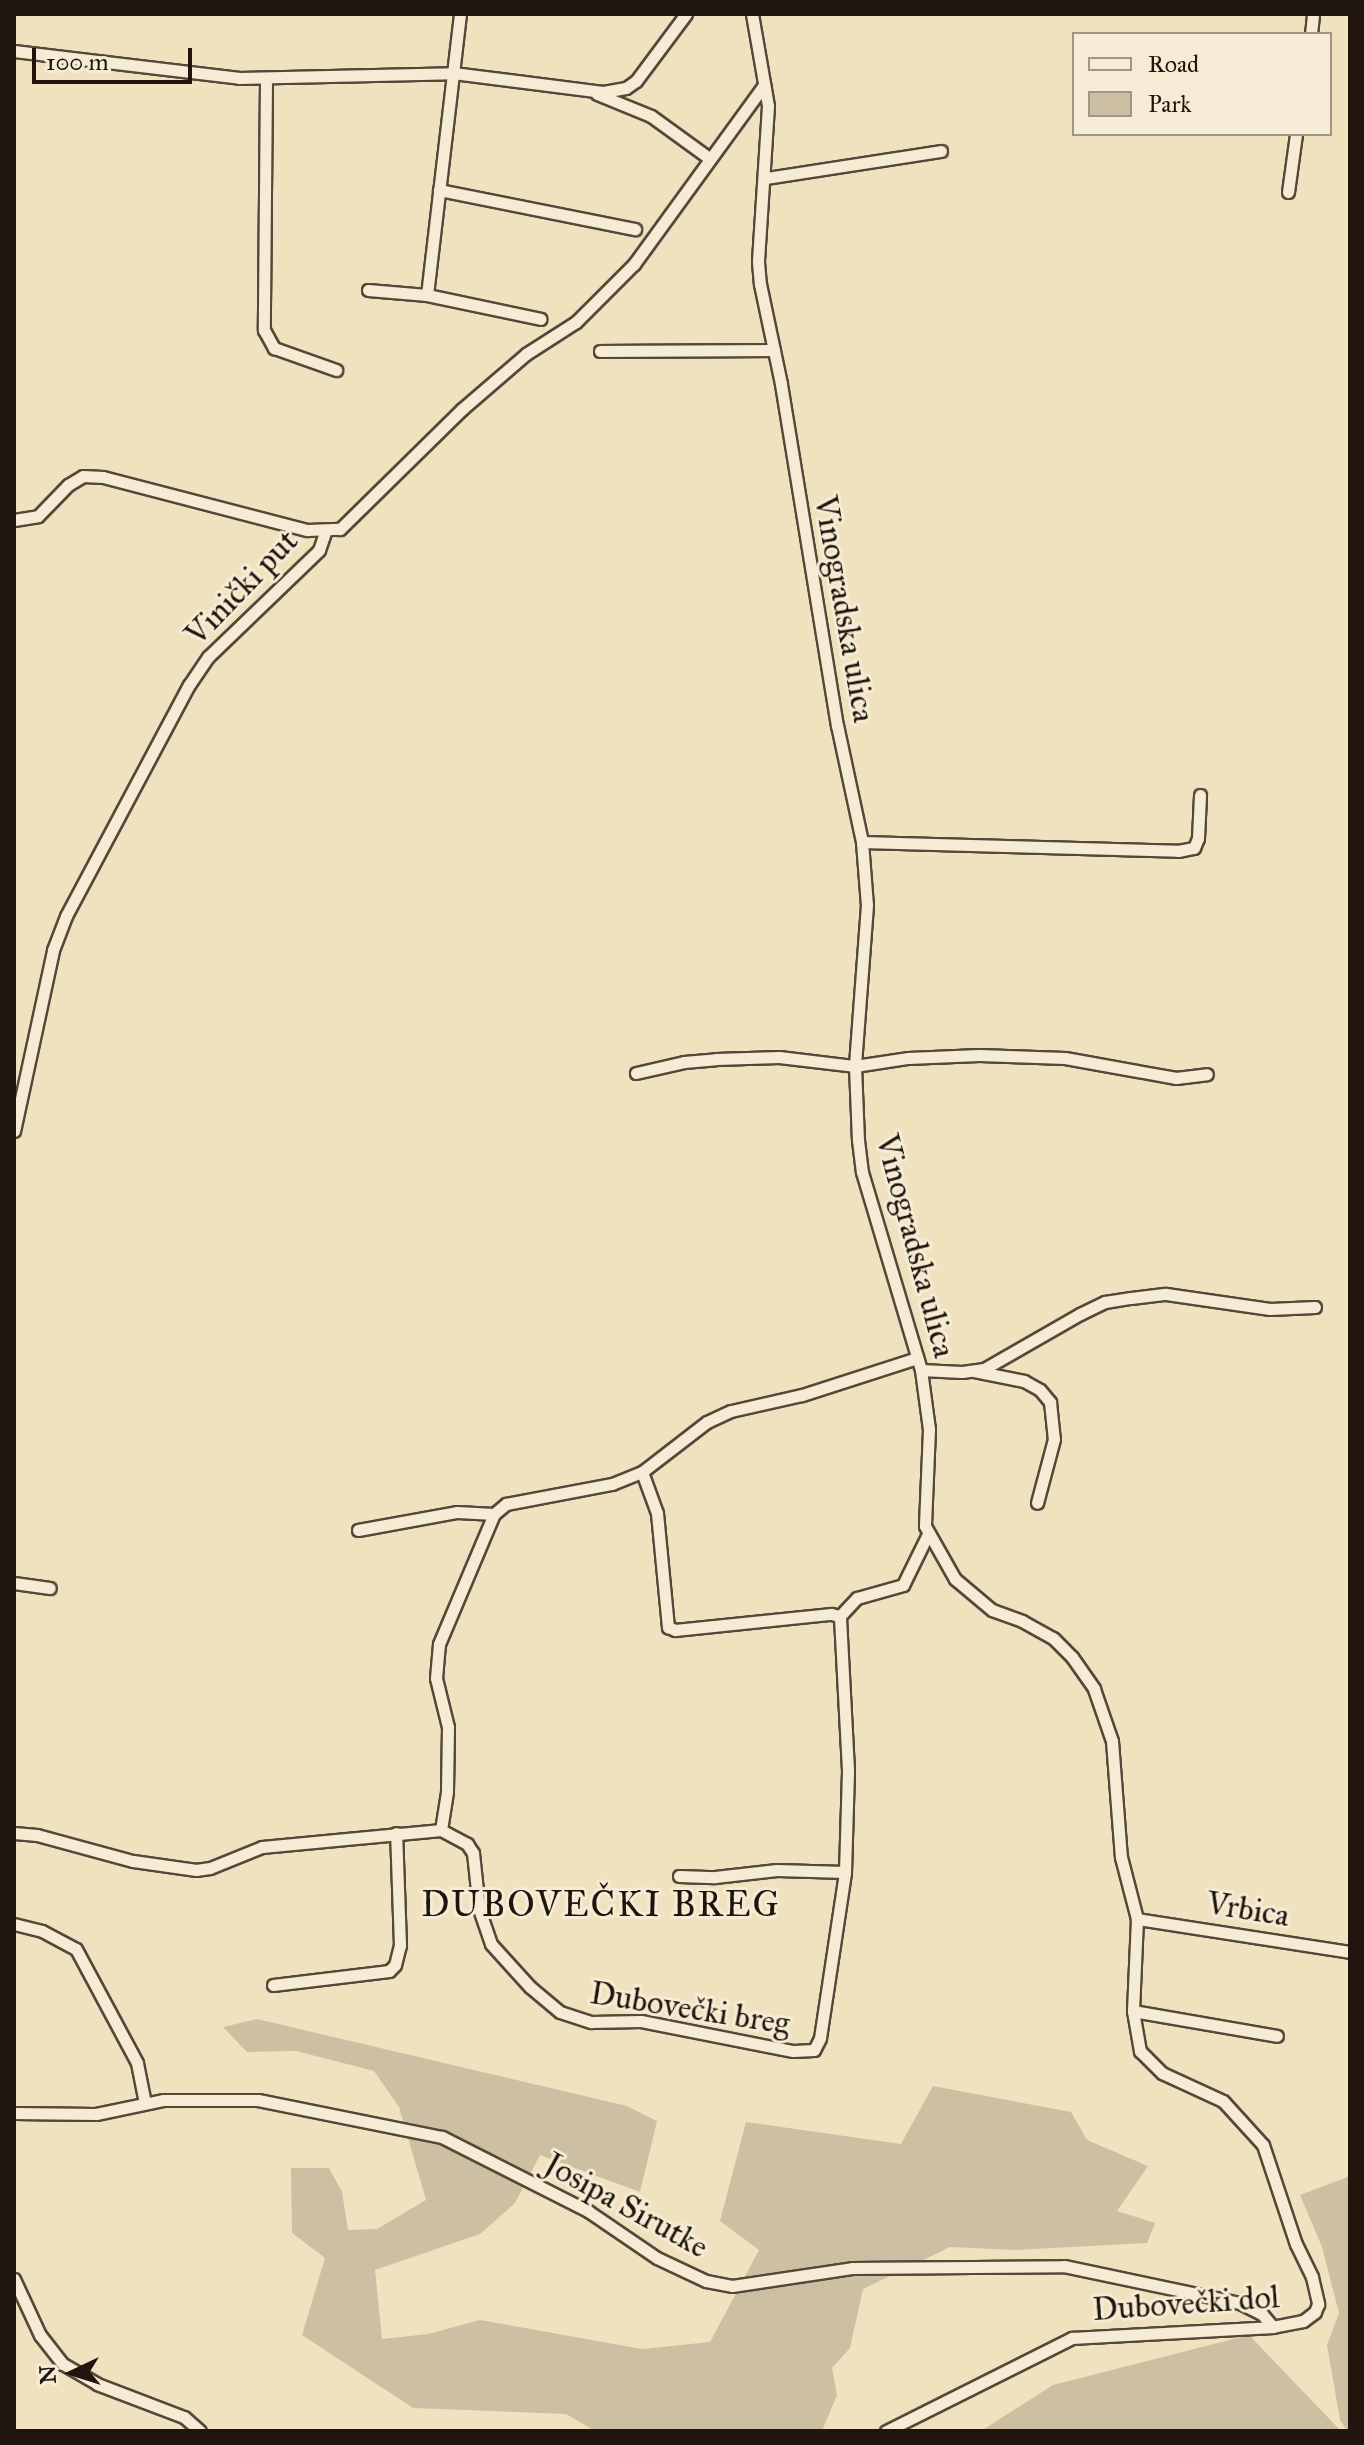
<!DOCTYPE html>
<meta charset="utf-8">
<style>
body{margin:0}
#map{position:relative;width:1364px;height:2445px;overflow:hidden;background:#f1e2bf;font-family:"IM FELL Great Primer",serif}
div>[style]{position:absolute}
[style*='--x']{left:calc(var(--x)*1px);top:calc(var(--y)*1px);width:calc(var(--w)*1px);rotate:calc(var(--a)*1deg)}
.green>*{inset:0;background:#cdbfa1}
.roads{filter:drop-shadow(2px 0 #544839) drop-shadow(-2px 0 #544839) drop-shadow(0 2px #544839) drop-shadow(0 -2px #544839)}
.street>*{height:11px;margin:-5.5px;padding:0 5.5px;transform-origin:5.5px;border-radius:5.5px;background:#f6ecd5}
span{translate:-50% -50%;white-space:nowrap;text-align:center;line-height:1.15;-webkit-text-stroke:6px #f6ecd5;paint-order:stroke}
.street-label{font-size:32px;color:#1f150c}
.quarter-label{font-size:36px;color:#1f150c;letter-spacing:2px}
.frame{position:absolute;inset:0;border:16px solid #1f150c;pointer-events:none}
.legend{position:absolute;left:1072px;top:32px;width:260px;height:104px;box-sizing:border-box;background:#f6ecd5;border:2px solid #a09685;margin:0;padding:10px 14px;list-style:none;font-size:24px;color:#1f150c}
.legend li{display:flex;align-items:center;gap:16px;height:40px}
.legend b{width:40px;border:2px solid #a09685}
.north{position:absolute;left:32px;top:2333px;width:80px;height:80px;-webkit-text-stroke:6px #f6ecd5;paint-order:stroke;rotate:266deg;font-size:22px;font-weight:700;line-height:32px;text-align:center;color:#1f150c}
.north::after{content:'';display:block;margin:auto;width:28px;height:36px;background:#1f150c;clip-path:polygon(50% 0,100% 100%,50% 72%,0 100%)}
.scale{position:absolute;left:32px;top:48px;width:160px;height:36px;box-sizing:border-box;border:4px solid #1f150c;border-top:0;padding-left:10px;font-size:24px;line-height:28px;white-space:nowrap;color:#1f150c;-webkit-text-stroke:6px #f6ecd5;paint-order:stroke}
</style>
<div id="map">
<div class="green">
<div style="clip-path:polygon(257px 2019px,627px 2106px,657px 2121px,640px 2192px,540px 2155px,515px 2203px,480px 2234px,375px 2270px,382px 2339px,428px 2334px,480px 2320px,642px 2349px,710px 2342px,759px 2250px,720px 2221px,746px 2122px,901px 2144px,933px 2086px,1071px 2112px,1087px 2140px,1148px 2166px,1117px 2211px,1155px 2223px,1147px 2243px,1015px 2250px,950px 2247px,863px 2289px,850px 2348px,832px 2368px,837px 2395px,822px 2431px,595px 2431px,566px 2414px,413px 2408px,302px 2335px,325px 2258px,292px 2233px,291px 2168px,329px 2168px,342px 2192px,348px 2230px,377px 2229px,426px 2200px,399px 2107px,374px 2071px,296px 2051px,247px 2052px,223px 2027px)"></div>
<div style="clip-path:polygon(1350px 2176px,1350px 2431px,1347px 2431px,1340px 2420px,1327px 2345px,1339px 2313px,1322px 2247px,1300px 2195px)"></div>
<div style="clip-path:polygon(1249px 2335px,1341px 2431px,981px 2431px,1053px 2385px)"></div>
</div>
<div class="roads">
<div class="street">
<div style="--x:752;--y:14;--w:93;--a:80.1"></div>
<div style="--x:768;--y:106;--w:156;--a:93.7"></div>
<div style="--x:758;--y:262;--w:22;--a:85"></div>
<div style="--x:760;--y:284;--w:102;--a:78.1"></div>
<div style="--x:781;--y:384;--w:346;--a:80.7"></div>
<div style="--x:837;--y:725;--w:120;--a:77.9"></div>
<div style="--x:862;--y:842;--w:63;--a:85.5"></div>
<div style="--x:867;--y:905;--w:161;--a:94.3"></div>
<div style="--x:855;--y:1066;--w:74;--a:87.7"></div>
<div style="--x:858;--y:1140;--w:32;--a:83"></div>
<div style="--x:862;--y:1172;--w:207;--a:73.4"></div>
<div style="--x:921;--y:1370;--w:60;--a:82.3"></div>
<div style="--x:929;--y:1429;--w:97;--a:92.4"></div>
<div style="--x:925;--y:1526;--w:61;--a:60.5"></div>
<div style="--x:955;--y:1579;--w:48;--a:40"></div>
<div style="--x:992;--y:1610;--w:32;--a:20"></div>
<div style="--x:1022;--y:1621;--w:35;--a:29"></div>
<div style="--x:1053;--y:1638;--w:27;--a:45"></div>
<div style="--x:1072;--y:1657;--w:39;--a:55"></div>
<div style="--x:1094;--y:1689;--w:55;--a:70.9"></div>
<div style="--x:1112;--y:1741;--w:116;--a:85.6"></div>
<div style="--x:1121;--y:1857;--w:64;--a:75.5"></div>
<div style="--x:1137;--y:1919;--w:92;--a:92.5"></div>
<div style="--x:1133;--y:2011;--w:41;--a:80.1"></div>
<div style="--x:1140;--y:2051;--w:31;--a:45"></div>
<div style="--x:1162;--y:2073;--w:67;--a:24.7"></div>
<div style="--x:1223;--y:2101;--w:59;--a:47.7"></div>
<div style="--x:1263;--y:2145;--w:104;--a:71.6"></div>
<div style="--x:1296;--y:2244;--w:37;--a:64"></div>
<div style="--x:1312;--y:2277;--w:28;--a:77"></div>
<div style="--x:1318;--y:2304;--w:9;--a:111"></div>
<div style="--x:1315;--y:2312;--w:15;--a:143"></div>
<div style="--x:1303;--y:2321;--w:31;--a:169"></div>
<div style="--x:1273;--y:2327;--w:201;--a:176.9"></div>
<div style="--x:1072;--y:2338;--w:208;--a:153.4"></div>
<div style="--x:1311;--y:34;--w:20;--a:-84"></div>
<div style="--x:14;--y:51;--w:227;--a:6.8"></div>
<div style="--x:239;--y:78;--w:214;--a:-1.3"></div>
<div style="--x:453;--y:73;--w:151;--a:7.2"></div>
<div style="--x:603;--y:92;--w:23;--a:-10"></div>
<div style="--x:626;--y:88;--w:12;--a:-35"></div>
<div style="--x:636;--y:81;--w:84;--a:-53.3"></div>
<div style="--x:266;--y:79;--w:251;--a:90.5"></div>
<div style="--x:264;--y:330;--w:21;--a:61"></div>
<div style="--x:274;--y:348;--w:66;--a:19.5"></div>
<div style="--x:597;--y:94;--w:58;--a:22.2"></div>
<div style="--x:651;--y:116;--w:72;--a:35.9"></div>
<div style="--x:766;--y:178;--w:177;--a:-8.8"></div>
<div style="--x:439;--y:190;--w:200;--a:11.3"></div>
<div style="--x:1288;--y:192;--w:59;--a:-82.1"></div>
<div style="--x:368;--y:290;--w:59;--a:4.8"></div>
<div style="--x:427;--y:295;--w:116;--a:11.9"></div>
<div style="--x:427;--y:295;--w:283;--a:-83.3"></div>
<div style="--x:600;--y:351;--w:174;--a:-0.3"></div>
<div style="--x:14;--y:520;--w:24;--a:-9"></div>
<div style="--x:38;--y:516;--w:43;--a:-45.9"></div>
<div style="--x:68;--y:485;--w:17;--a:-31"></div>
<div style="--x:83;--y:476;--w:20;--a:3"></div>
<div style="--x:103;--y:477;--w:211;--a:14.6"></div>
<div style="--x:307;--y:530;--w:33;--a:-2"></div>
<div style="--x:340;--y:529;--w:170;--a:-44.5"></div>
<div style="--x:461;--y:410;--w:86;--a:-40.7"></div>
<div style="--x:526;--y:354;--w:59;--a:-32.6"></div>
<div style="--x:576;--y:322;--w:82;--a:-45"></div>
<div style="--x:634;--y:264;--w:221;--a:-54"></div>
<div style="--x:862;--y:842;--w:316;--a:1.6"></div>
<div style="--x:1178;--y:851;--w:16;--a:-11"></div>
<div style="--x:1194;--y:848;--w:11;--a:-68"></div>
<div style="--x:1198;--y:838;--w:43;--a:-87.3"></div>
<div style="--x:636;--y:1073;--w:49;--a:-12.9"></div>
<div style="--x:684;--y:1062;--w:32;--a:-5"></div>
<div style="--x:716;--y:1059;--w:63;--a:-1.8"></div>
<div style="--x:779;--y:1057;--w:77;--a:6.8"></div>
<div style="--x:855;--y:1066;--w:54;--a:-8.6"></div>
<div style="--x:908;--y:1058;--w:71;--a:-2.4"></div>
<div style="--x:979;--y:1055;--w:86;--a:2"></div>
<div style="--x:1065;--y:1058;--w:113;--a:10.2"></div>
<div style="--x:1176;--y:1078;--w:31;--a:-7"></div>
<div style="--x:14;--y:1131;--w:185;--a:-77.8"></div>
<div style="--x:53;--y:950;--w:36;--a:-69"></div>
<div style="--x:66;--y:916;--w:262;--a:-62"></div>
<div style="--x:189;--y:685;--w:34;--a:-56"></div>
<div style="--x:208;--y:657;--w:154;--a:-43.9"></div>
<div style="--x:319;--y:550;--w:18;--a:-71"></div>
<div style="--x:921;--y:1370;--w:41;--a:2.8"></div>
<div style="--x:962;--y:1372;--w:22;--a:-8"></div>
<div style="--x:984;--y:1369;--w:111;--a:-29.8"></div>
<div style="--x:1080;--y:1314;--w:28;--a:-26"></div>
<div style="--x:1105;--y:1302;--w:26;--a:-9"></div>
<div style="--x:1131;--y:1298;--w:35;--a:-7"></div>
<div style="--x:1166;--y:1294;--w:105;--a:8.2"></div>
<div style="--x:1270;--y:1309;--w:45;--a:-2.5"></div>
<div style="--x:974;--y:1371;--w:51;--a:11.3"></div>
<div style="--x:1024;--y:1381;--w:18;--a:29"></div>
<div style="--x:1040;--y:1390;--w:16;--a:50"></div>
<div style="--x:1050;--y:1402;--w:37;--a:84"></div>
<div style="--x:1054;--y:1439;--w:66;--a:104.9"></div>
<div style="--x:642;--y:1472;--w:44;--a:69.9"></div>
<div style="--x:657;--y:1513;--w:115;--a:84.5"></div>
<div style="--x:668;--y:1627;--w:8;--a:23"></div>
<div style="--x:675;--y:1630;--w:157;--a:-5.9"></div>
<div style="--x:831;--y:1614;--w:9;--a:13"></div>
<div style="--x:358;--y:1530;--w:101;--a:-10.3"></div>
<div style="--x:457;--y:1512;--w:37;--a:3"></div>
<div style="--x:494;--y:1514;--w:16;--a:-40"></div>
<div style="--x:506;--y:1504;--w:108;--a:-10.7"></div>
<div style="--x:612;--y:1484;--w:32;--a:-22"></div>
<div style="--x:642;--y:1472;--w:82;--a:-37.6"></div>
<div style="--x:707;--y:1422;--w:26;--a:-25"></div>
<div style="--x:731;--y:1411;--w:73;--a:-12.7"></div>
<div style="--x:802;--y:1395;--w:121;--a:-17.8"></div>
<div style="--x:14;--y:1583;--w:36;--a:8"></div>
<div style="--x:441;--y:1830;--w:39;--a:-81"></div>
<div style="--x:447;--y:1791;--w:64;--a:-89.1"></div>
<div style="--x:448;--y:1727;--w:50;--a:-103.8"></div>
<div style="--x:436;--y:1678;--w:34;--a:-85"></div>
<div style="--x:439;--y:1644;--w:141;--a:-67.1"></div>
<div style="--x:14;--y:1833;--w:23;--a:5"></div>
<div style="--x:37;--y:1835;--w:99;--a:15.2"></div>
<div style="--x:133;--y:1861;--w:64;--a:8.1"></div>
<div style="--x:196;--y:1870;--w:14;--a:-8"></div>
<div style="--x:210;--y:1868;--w:56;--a:-22"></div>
<div style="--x:262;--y:1847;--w:180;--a:-5.4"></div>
<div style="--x:441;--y:1830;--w:30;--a:28"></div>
<div style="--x:467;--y:1844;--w:11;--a:56"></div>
<div style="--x:473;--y:1853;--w:56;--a:83.9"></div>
<div style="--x:479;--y:1909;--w:37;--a:71"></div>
<div style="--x:491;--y:1944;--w:58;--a:47.8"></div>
<div style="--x:530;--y:1987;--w:39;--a:40"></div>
<div style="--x:560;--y:2012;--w:33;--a:18"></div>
<div style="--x:591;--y:2022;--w:50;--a:-1.1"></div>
<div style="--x:641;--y:2021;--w:155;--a:11.2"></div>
<div style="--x:793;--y:2051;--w:21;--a:-3"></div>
<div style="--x:814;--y:2050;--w:13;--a:-63"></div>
<div style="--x:820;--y:2038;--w:168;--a:-81.4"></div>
<div style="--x:845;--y:1872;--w:102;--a:-88.3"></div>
<div style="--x:848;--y:1770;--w:154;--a:-93"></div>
<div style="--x:840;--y:1616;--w:25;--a:-47"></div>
<div style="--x:857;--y:1598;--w:48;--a:-15.8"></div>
<div style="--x:903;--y:1585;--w:55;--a:-63.9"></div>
<div style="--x:679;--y:1876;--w:36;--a:2"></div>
<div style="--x:715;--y:1877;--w:62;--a:-6.4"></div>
<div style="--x:777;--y:1870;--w:68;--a:1.7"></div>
<div style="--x:1137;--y:1919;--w:216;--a:8.8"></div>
<div style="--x:14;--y:1924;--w:29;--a:14"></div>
<div style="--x:42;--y:1931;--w:38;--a:28"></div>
<div style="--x:76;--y:1949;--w:129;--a:61.8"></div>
<div style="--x:137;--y:2063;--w:41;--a:78.7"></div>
<div style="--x:273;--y:1985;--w:117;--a:-6.9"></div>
<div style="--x:389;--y:1971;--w:8;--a:-45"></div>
<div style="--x:395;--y:1965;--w:21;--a:-76"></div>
<div style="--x:400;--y:1945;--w:112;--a:-92"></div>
<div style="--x:1133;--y:2011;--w:146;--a:9.8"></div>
<div style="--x:14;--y:2113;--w:82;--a:0.7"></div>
<div style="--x:96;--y:2114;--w:68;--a:-11.8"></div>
<div style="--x:163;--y:2100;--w:95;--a:0"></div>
<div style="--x:258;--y:2100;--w:188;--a:11.4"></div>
<div style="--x:442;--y:2137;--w:164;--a:26.9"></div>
<div style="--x:588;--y:2211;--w:83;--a:34.3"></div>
<div style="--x:657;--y:2258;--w:54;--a:25.1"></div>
<div style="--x:706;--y:2281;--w:26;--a:11"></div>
<div style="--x:732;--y:2286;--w:121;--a:-8.5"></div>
<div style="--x:852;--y:2268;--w:212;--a:-0.5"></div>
<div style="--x:1064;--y:2266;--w:180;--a:11.9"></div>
<div style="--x:1240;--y:2303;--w:25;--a:27"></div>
<div style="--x:1262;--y:2314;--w:17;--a:50"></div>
<div style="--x:14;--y:2279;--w:62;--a:65.1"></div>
<div style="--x:40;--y:2335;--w:37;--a:52"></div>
<div style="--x:63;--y:2364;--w:39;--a:30"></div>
<div style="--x:97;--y:2384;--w:93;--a:20.8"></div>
<div style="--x:184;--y:2417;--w:21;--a:41"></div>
</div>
</div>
<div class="street-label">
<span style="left:242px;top:588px;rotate:-46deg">Vinički put</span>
<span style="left:844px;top:609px;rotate:80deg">Vinogradska ulica</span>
<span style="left:915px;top:1246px;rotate:75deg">Vinogradska ulica</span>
<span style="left:1248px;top:1910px;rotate:9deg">Vrbica</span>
<span style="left:690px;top:2009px;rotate:9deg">Dubovečki breg</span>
<span style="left:626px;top:2206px;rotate:29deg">Josipa Sirutke</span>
<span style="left:1186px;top:2304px;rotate:-4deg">Dubovečki dol</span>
</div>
<div class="quarter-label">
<span style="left:601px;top:1905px">DUBOVEČKI BREG</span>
</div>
<div class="frame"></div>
<ul class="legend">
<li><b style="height:10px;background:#f6ecd5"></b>Road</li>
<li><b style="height:22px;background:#cdbfa1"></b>Park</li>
</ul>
<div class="north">N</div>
<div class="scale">100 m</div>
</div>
